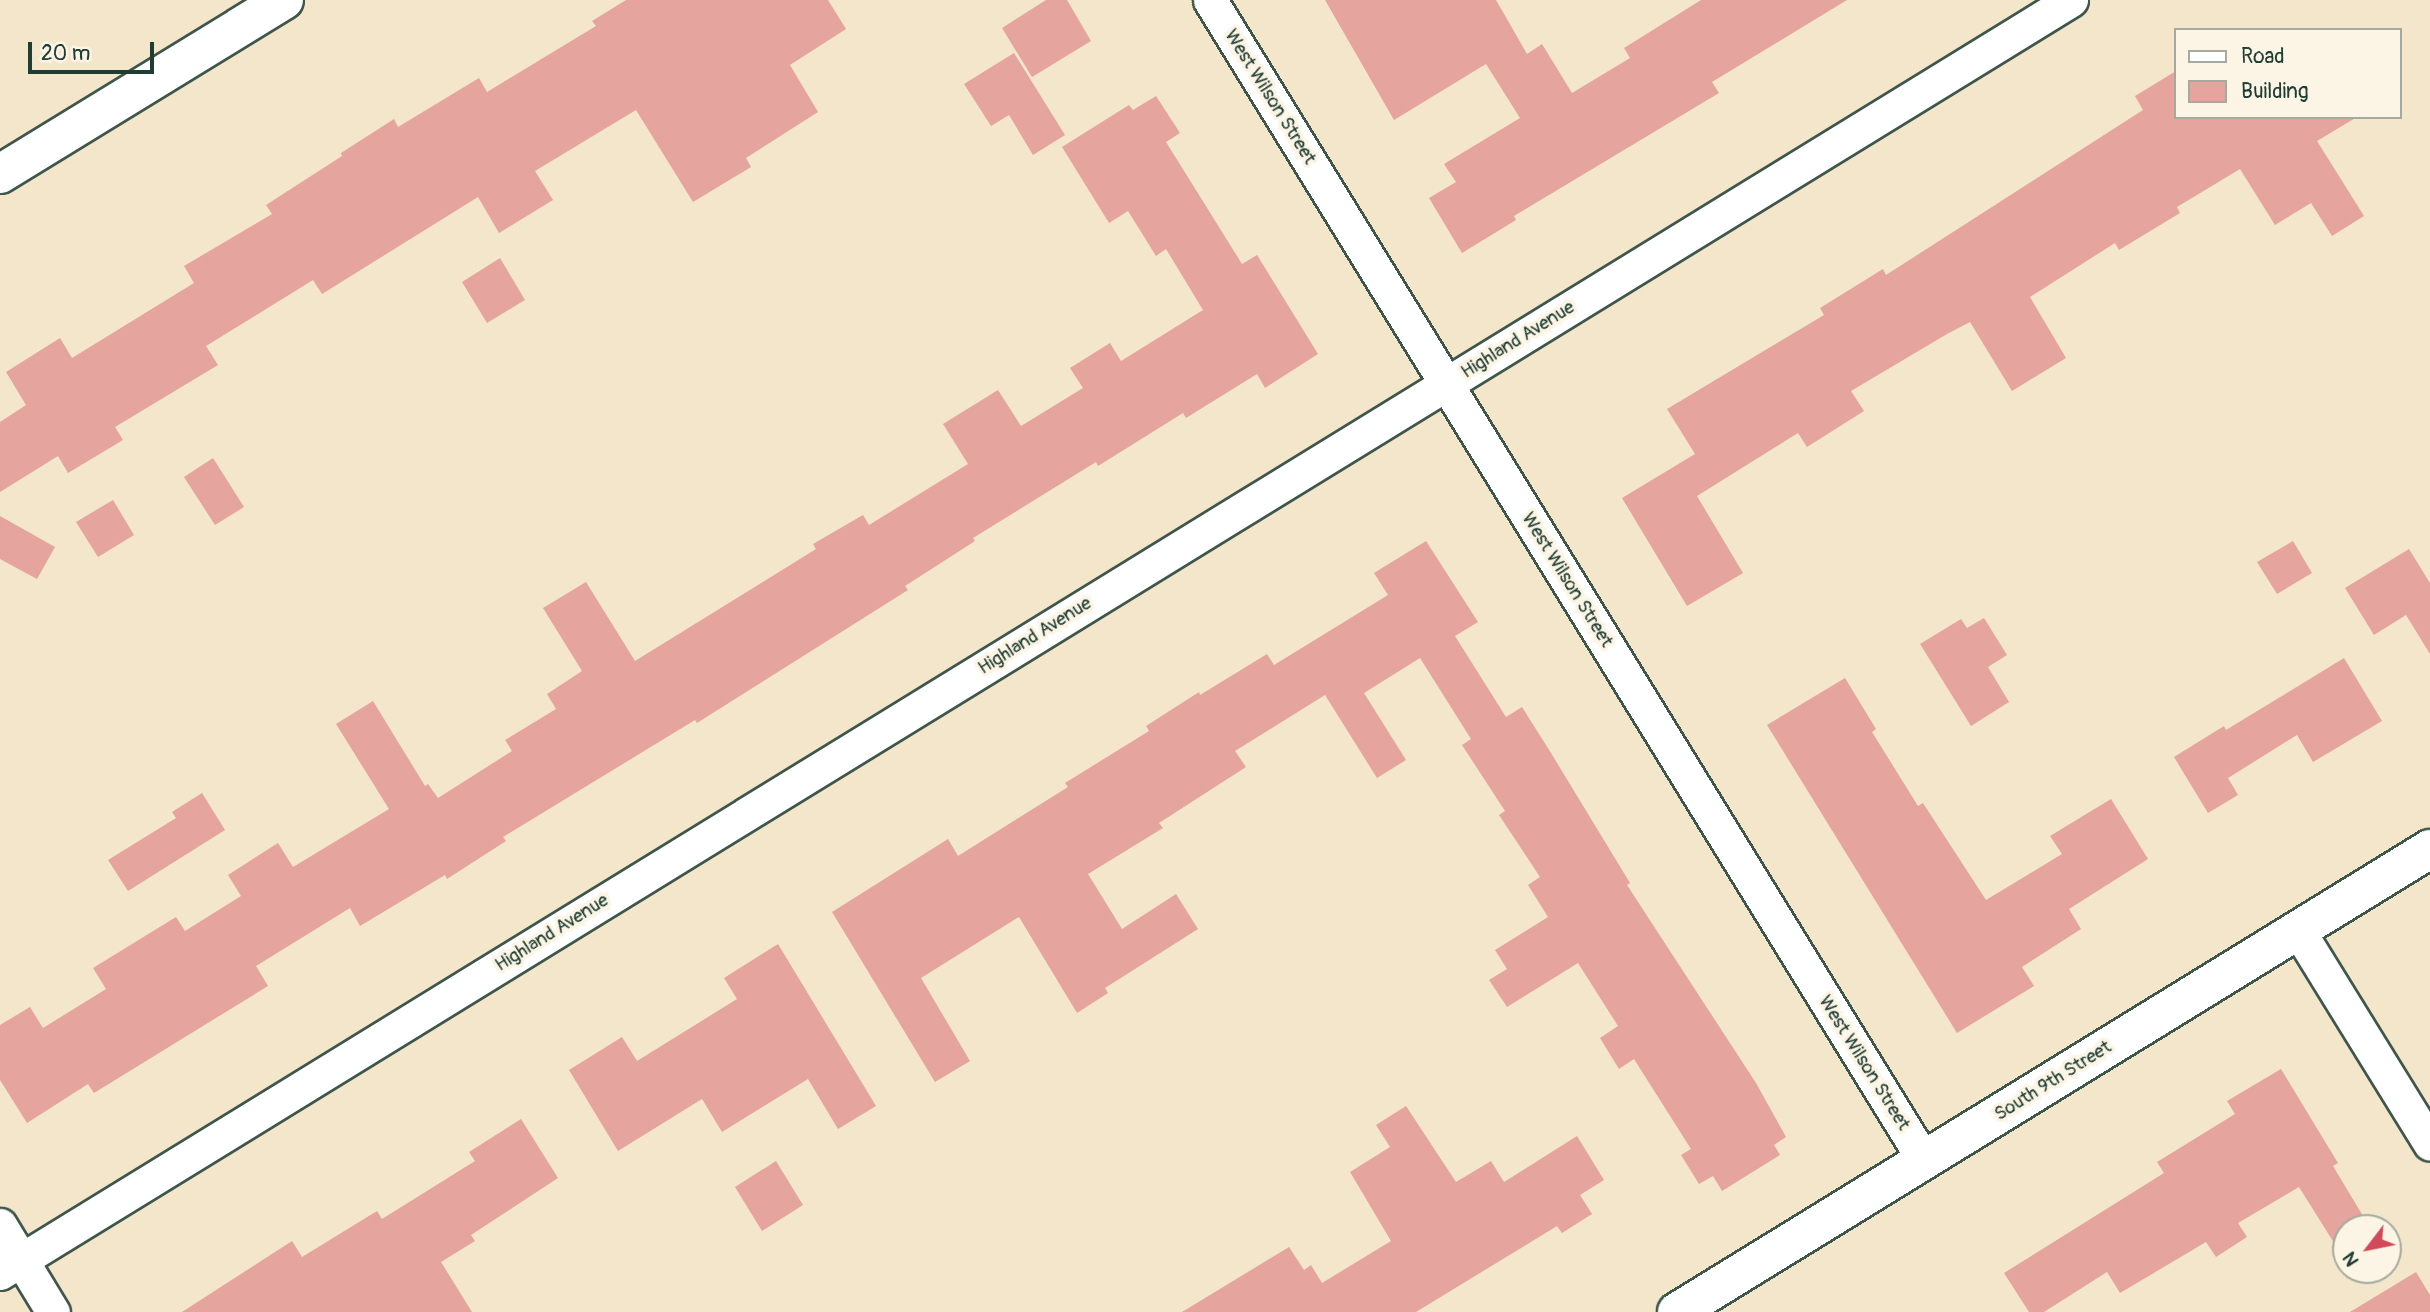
<!DOCTYPE html>
<style>
body{margin:0}
#map{position:relative;width:2430px;height:1312px;overflow:hidden;background:#f3e6cb;font-family:Pangolin,sans-serif}
div>[style]{position:absolute}
[style*='--x']{left:calc(var(--x)*1px);top:calc(var(--y)*1px);width:calc(var(--w)*1px);rotate:calc(var(--a)*1deg)}
.building>*{inset:0;background:#e5a49d}
.roads{filter:drop-shadow(2px 0 #3f564b) drop-shadow(-2px 0 #3f564b) drop-shadow(0 2px #3f564b) drop-shadow(0 -2px #3f564b)}
.street>*{height:33px;margin:-16.5px;padding:0 16.5px;transform-origin:16.5px;border-radius:16.5px;background:#fff}
.secondary>*{height:38px;margin:-19px;padding:0 19px;transform-origin:19px;border-radius:19px;background:#fff}
.primary>*{height:38px;margin:-19px;padding:0 19px;transform-origin:19px;border-radius:19px;background:#fff}
span{translate:-50% -50%;white-space:nowrap;text-align:center;line-height:1.15;-webkit-text-stroke:7px #fcf5e5;paint-order:stroke}
.street-label{font-size:19px;color:#1f3d34}
.legend{position:absolute;left:2174px;top:28px;width:228px;height:91px;box-sizing:border-box;background:#fcf5e5;border:2px solid #a4ab9e;margin:0;padding:9px 12px;list-style:none;font-size:21px;color:#1f3d34}
.legend li{display:flex;align-items:center;gap:14px;height:35px}
.legend b{width:35px;border:2px solid #a4ab9e}
.north{position:absolute;left:2332px;top:1214px;width:70px;height:70px;box-sizing:border-box;background:#fcf5e5;border:2px solid #a4ab9e;border-radius:50%;rotate:238deg;font-size:19px;font-weight:700;line-height:28px;text-align:center;color:#1f3d34}
.north::after{content:'';display:block;margin:auto;width:24px;height:32px;background:#d1495b;clip-path:polygon(50% 0,100% 100%,50% 72%,0 100%)}
.scale{position:absolute;left:28px;top:42px;width:126px;height:32px;box-sizing:border-box;border:4px solid #1f3d34;border-top:0;padding-left:9px;font-size:21px;line-height:24px;white-space:nowrap;color:#1f3d34;-webkit-text-stroke:5px #fcf5e5;paint-order:stroke}
</style>
<div id="map">
<div class="building">
<div style="clip-path:polygon(626px 0,828px 0,846px 29px,790px 65px,818px 112px,746px 158px,751px 167px,693px 202px,636px 110px,535px 171px,553px 200px,499px 233px,478px 197px,322px 294px,313px 280px,206px 346px,218px 365px,115px 427px,123px 440px,68px 473px,58px 456px,0 492px,0 422px,26px 405px,6px 372px,60px 338px,72px 358px,194px 283px,184px 266px,272px 214px,266px 205px,342px 156px,341px 153px,394px 119px,398px 127px,479px 78px,487px 92px,596px 26px,592px 21px)"></div>
<div style="clip-path:polygon(1046px 0,1067px 0,1091px 41px,1032px 77px,1002px 28px)"></div>
<div style="clip-path:polygon(1325px 0,1496px 0,1527px 54px,1542px 44px,1572px 93px,1630px 58px,1624px 48px,1701px 0,1847px 0,1712px 82px,1719px 93px,1514px 216px,1516px 220px,1462px 253px,1429px 198px,1456px 182px,1444px 164px,1520px 118px,1486px 64px,1394px 120px)"></div>
<div style="clip-path:polygon(1014px 53px,1065px 135px,1033px 155px,1009px 115px,991px 126px,964px 84px)"></div>
<div style="clip-path:polygon(2176px 71px,2176px 117px,2357px 117px,2317px 141px,2364px 216px,2332px 236px,2311px 203px,2275px 225px,2240px 169px,2177px 207px,2180px 213px,2119px 250px,2115px 243px,2030px 297px,2066px 358px,2012px 391px,1970px 322px,1947px 334px,1851px 391px,1864px 411px,1807px 447px,1798px 433px,1697px 496px,1743px 573px,1687px 606px,1622px 498px,1695px 454px,1667px 409px,1824px 315px,1820px 308px,1883px 269px,1886px 275px,2143px 110px,2135px 96px)"></div>
<div style="clip-path:polygon(1156px 96px,1180px 133px,1166px 142px,1242px 264px,1257px 255px,1318px 354px,1265px 388px,1257px 374px,1186px 418px,1183px 413px,1098px 466px,1096px 462px,973px 538px,975px 541px,905px 586px,908px 590px,697px 723px,695px 720px,503px 837px,506px 841px,447px 879px,445px 875px,360px 926px,350px 908px,256px 966px,268px 986px,94px 1093px,88px 1084px,27px 1123px,0 1080px,0 1025px,30px 1007px,43px 1028px,106px 989px,93px 968px,176px 917px,185px 931px,241px 896px,228px 875px,278px 843px,293px 867px,389px 809px,336px 724px,373px 701px,425px 786px,428px 784px,438px 798px,512px 751px,505px 740px,556px 709px,547px 694px,582px 671px,543px 608px,586px 582px,635px 661px,816px 549px,813px 544px,863px 515px,869px 525px,968px 464px,943px 424px,998px 390px,1021px 426px,1083px 388px,1070px 368px,1110px 343px,1121px 361px,1203px 310px,1166px 249px,1156px 256px,1128px 211px,1109px 223px,1062px 147px,1129px 105px,1133px 110px)"></div>
<div style="clip-path:polygon(500px 258px,525px 300px,487px 323px,462px 282px)"></div>
<div style="clip-path:polygon(213px 458px,244px 507px,215px 525px,184px 477px)"></div>
<div style="clip-path:polygon(113px 500px,134px 535px,98px 557px,76px 522px)"></div>
<div style="clip-path:polygon(0 516px,55px 547px,37px 579px,0 559px)"></div>
<div style="clip-path:polygon(1426px 541px,1478px 622px,1455px 636px,1506px 717px,1522px 707px,1551px 753px,1630px 883px,1627px 885px,1756px 1083px,1786px 1137px,1774px 1145px,1780px 1155px,1722px 1191px,1713px 1176px,1699px 1184px,1681px 1155px,1691px 1149px,1634px 1059px,1619px 1069px,1600px 1038px,1618px 1026px,1578px 963px,1507px 1007px,1489px 980px,1507px 969px,1495px 950px,1548px 917px,1528px 885px,1540px 877px,1499px 815px,1505px 811px,1462px 745px,1471px 739px,1420px 658px,1364px 693px,1406px 760px,1377px 778px,1325px 695px,1235px 751px,1246px 767px,1159px 823px,1163px 828px,1088px 874px,1122px 929px,1176px 894px,1198px 929px,1105px 988px,1108px 993px,1077px 1013px,1019px 917px,921px 978px,970px 1061px,935px 1082px,832px 912px,948px 839px,958px 856px,1068px 787px,1065px 783px,1149px 731px,1146px 726px,1199px 692px,1200px 695px,1267px 654px,1274px 665px,1388px 595px,1374px 573px)"></div>
<div style="clip-path:polygon(2293px 541px,2312px 573px,2277px 594px,2257px 562px)"></div>
<div style="clip-path:polygon(2409px 549px,2430px 583px,2430px 654px,2406px 615px,2374px 635px,2345px 588px)"></div>
<div style="clip-path:polygon(1984px 618px,2007px 655px,1988px 667px,2009px 702px,1971px 726px,1920px 644px,1961px 619px,1967px 628px)"></div>
<div style="clip-path:polygon(2344px 658px,2382px 721px,2313px 762px,2297px 735px,2228px 778px,2238px 795px,2208px 813px,2174px 757px,2224px 726px,2226px 730px)"></div>
<div style="clip-path:polygon(1845px 678px,1876px 729px,1872px 732px,1918px 806px,1923px 803px,1986px 900px,2062px 854px,2050px 836px,2111px 799px,2148px 859px,2069px 909px,2081px 929px,2022px 967px,2034px 986px,1957px 1033px,1767px 725px)"></div>
<div style="clip-path:polygon(202px 793px,225px 830px,128px 891px,108px 860px,176px 818px,172px 812px)"></div>
<div style="clip-path:polygon(778px 944px,876px 1106px,838px 1129px,808px 1079px,722px 1132px,702px 1099px,618px 1151px,569px 1070px,622px 1037px,637px 1061px,737px 999px,724px 978px)"></div>
<div style="clip-path:polygon(2281px 1069px,2338px 1163px,2333px 1166px,2369px 1226px,2346px 1228px,2346px 1240px,2336px 1246px,2299px 1187px,2238px 1223px,2247px 1237px,2216px 1257px,2206px 1242px,2120px 1293px,2107px 1272px,2044px 1312px,2029px 1312px,2004px 1273px,2164px 1173px,2157px 1162px,2235px 1114px,2227px 1101px)"></div>
<div style="clip-path:polygon(1406px 1106px,1456px 1182px,1491px 1161px,1504px 1182px,1577px 1136px,1604px 1180px,1580px 1195px,1592px 1214px,1562px 1233px,1557px 1226px,1416px 1312px,1182px 1312px,1289px 1247px,1304px 1270px,1311px 1265px,1322px 1283px,1391px 1241px,1350px 1172px,1390px 1147px,1376px 1125px)"></div>
<div style="clip-path:polygon(521px 1119px,558px 1178px,471px 1235px,475px 1241px,441px 1262px,472px 1312px,182px 1312px,292px 1241px,302px 1257px,377px 1211px,382px 1219px,475px 1161px,469px 1152px)"></div>
<div style="clip-path:polygon(776px 1161px,803px 1205px,762px 1231px,735px 1187px)"></div>
<div style="clip-path:polygon(2416px 1272px,2430px 1295px,2430px 1312px,2350px 1312px)"></div>
</div>
<div class="roads">
<div class="street">
<div style="--x:1210;--y:0;--w:1362;--a:58.39"></div>
<div style="--x:2298;--y:930;--w:251;--a:58.3"></div>
<div style="--x:0;--y:1225;--w:102;--a:58.7"></div>
<div style="--x:0;--y:1273;--w:2431;--a:-31.58"></div>
</div>
<div class="secondary">
<div style="--x:0;--y:174;--w:333;--a:-31.5"></div>
</div>
<div class="primary">
<div style="--x:1677;--y:1312;--w:884;--a:-31.59"></div>
</div>
</div>
<div class="street-label">
<span style="left:1270px;top:97px;rotate:58deg">West Wilson Street</span>
<span style="left:1518px;top:340px;rotate:-32deg">Highland Avenue</span>
<span style="left:1567px;top:580px;rotate:58deg">West Wilson Street</span>
<span style="left:1035px;top:636px;rotate:-32deg">Highland Avenue</span>
<span style="left:552px;top:933px;rotate:-32deg">Highland Avenue</span>
<span style="left:1864px;top:1063px;rotate:58deg">West Wilson Street</span>
<span style="left:2053px;top:1081px;rotate:-32deg">South 9th Street</span>
</div>
<ul class="legend">
<li><b style="height:9px;background:#fff"></b>Road</li>
<li><b style="height:19px;background:#e5a49d"></b>Building</li>
</ul>
<div class="north">N</div>
<div class="scale">20 m</div>
</div>
